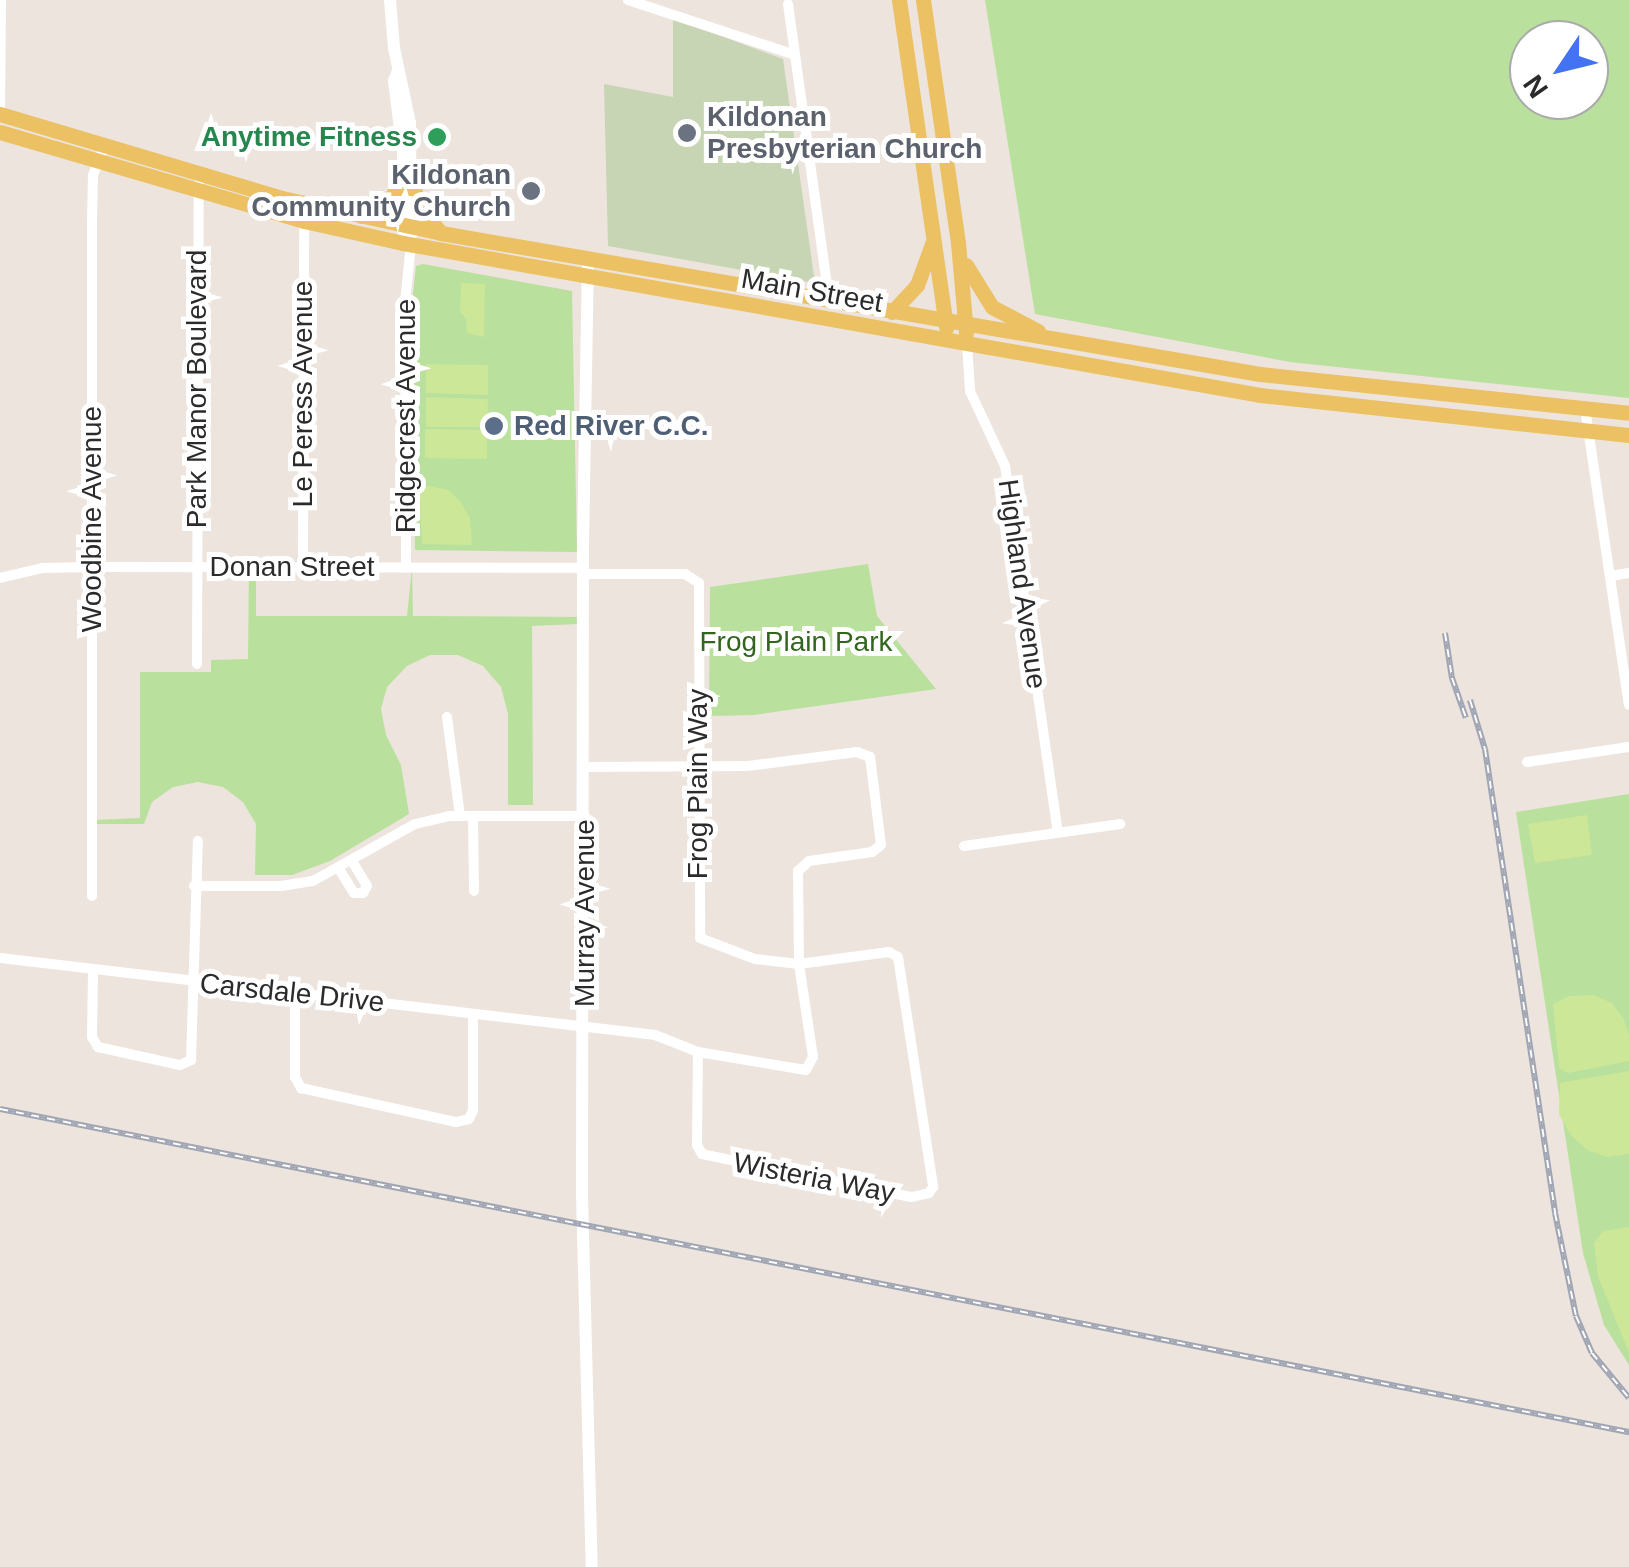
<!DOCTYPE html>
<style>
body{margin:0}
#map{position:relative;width:1629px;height:1567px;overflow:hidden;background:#ece4dd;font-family:Arial,sans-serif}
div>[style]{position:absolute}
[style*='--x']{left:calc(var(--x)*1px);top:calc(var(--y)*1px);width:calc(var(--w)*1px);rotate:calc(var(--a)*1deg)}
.green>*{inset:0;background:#b9e09c}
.cemetery>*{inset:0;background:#c7d5b5}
.pitch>*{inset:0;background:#cce798}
.minor>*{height:10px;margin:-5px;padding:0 5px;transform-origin:5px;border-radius:5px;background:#fff}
.tertiary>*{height:12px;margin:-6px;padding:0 6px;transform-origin:6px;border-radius:6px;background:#fff}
.primary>*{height:15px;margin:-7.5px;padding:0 7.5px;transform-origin:7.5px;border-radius:7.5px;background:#ebc163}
.rail>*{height:6px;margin-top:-3px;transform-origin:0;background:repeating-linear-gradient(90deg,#fff 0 8px,#a0a5b4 0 16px);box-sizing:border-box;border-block:2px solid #a0a5b4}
.dots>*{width:28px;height:28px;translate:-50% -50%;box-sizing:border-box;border:5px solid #fff;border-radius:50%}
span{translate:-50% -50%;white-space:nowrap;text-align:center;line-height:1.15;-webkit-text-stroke:10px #fff;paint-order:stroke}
.worship-label{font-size:28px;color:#5b616d;font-weight:700}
.left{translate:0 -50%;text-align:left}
.right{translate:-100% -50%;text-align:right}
.leisure-label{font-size:28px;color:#27864d;font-weight:700}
.street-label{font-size:28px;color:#2b2b2b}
.service-label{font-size:28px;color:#4e5e75;font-weight:700}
.park-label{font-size:28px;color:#32651d}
.north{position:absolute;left:1509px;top:20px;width:100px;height:100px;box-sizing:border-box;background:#fff;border:2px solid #aaa;border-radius:50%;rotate:235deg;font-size:28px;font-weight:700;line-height:40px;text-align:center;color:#2b2b2b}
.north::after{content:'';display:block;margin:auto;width:35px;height:45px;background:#4372f3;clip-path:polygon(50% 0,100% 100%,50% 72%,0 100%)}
</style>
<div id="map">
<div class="green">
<div style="clip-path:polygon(evenodd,985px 0,1629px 0,1629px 398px,1290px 362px,1035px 314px,985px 0,1529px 40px,1589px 40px,1589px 100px,1529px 100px,1529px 40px)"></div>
<div style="clip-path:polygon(423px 264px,572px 291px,577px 552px,415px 550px,412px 303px,416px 266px)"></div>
<div style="clip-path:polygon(868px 564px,877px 616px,936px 689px,754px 715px,709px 716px,710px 587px)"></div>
<div style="clip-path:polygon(256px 567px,256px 616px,407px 616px,412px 567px,413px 616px,578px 617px,578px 624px,532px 626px,533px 805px,508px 805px,508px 714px,501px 687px,483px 666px,458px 655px,430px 655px,407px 666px,387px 687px,381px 709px,386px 735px,401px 765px,409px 814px,330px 861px,292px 875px,255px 875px,256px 824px,243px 802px,223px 787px,198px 782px,173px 787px,152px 802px,144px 824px,96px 824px,96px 820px,140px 818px,140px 672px,211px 672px,211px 660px,248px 659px,249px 568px)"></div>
<div style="clip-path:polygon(1629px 794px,1629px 1365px,1604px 1325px,1583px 1253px,1516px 812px)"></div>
</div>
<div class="cemetery">
<div style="clip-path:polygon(673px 18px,783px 59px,815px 283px,608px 246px,604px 84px,673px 97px)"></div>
</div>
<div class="pitch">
<div style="clip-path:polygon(461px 283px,485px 284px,484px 337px,467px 333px,466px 319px,460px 312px)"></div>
<div style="clip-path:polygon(426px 364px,488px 365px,488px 395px,426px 393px)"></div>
<div style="clip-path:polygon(426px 397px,488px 399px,487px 427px,426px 427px)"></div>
<div style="clip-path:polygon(425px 429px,487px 430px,487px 459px,425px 458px)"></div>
<div style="clip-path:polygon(419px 484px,448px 490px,460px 501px,470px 518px,472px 545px,422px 544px)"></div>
<div style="clip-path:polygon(1587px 815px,1592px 855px,1535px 863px,1528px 824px)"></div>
<div style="clip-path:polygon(1593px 995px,1612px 1003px,1623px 1018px,1629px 1034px,1629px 1061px,1568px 1073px,1559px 1068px,1553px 1004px,1569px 996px)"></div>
<div style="clip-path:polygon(1629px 1071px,1629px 1154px,1607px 1157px,1587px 1150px,1570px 1134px,1559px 1114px,1560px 1083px)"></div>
<div style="clip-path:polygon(1629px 1227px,1629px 1353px,1598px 1276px,1594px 1243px,1603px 1231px)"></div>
</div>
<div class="minor">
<div style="--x:628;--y:0;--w:176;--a:18.2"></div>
<div style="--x:788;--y:4;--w:300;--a:82.1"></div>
<div style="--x:0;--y:116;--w:116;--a:-89.5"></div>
<div style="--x:967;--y:344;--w:47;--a:86.3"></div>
<div style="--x:970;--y:391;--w:83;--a:65"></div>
<div style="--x:1005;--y:466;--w:370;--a:81.8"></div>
<div style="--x:1585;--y:408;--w:300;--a:81.6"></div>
<div style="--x:303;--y:566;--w:345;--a:-89.8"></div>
<div style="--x:406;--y:567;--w:264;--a:-90.2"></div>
<div style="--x:405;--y:303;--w:59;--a:-84.2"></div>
<div style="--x:586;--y:574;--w:99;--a:0"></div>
<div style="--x:685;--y:574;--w:17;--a:33"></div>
<div style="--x:699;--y:583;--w:355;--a:89.8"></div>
<div style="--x:700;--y:938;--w:59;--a:20.9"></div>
<div style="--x:755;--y:959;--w:44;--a:6.5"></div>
<div style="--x:799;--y:964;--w:91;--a:-7.6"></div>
<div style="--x:889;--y:952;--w:10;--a:29"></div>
<div style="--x:898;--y:957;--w:233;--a:81.3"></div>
<div style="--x:933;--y:1187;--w:7;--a:124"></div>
<div style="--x:929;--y:1193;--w:18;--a:167"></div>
<div style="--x:911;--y:1197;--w:213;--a:-168.4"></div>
<div style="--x:702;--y:1154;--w:10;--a:-119"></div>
<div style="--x:697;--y:1145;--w:93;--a:-89.4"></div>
<div style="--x:1610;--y:576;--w:19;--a:-9"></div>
<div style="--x:0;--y:578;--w:43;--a:-13.4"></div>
<div style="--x:42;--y:568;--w:52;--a:-1.1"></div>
<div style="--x:94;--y:567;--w:490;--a:0.1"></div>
<div style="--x:197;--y:664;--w:480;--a:-89.8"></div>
<div style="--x:447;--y:717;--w:100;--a:82.5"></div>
<div style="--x:1527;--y:762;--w:103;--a:-8.4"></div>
<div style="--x:473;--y:817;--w:74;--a:89.2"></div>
<div style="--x:964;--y:846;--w:158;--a:-8"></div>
<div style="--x:339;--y:869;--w:28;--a:58"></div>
<div style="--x:354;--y:893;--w:9;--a:0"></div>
<div style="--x:363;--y:893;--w:8;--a:-60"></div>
<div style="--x:367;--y:886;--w:29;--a:-121"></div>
<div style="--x:194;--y:886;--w:87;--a:0"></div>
<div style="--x:281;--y:886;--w:32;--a:-9"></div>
<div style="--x:313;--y:881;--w:117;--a:-29.2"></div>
<div style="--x:415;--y:824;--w:35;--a:-13"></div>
<div style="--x:449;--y:816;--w:136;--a:0"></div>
<div style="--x:92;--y:896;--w:675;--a:-90"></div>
<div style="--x:92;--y:221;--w:46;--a:-88.8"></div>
<div style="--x:93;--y:175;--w:32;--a:-68"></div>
<div style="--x:0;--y:958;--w:660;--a:6.7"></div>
<div style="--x:655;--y:1035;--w:46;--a:21.6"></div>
<div style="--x:698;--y:1052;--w:109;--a:9.5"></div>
<div style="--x:806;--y:1070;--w:15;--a:-62"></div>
<div style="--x:813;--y:1057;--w:94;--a:-98.6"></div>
<div style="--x:799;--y:964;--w:93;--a:-90.6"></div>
<div style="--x:798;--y:871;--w:15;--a:-42"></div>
<div style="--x:809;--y:861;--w:64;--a:-8.1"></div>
<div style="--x:872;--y:852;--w:11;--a:-38"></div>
<div style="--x:881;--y:845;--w:89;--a:-97.1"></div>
<div style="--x:870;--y:757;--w:14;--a:-159"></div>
<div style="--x:857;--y:752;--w:111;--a:172.7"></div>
<div style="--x:747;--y:766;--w:161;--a:179.6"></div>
<div style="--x:93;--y:972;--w:65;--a:90.9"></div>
<div style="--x:92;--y:1037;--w:12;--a:59"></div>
<div style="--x:98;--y:1047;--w:84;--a:12.4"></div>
<div style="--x:180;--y:1065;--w:12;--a:-24"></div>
<div style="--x:191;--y:1060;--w:219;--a:-88.2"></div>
<div style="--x:295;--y:994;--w:83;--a:90"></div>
<div style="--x:295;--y:1077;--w:13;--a:61"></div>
<div style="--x:301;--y:1088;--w:159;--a:12.4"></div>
<div style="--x:456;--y:1122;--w:13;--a:-13"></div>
<div style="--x:469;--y:1119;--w:10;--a:-66"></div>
<div style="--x:473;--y:1110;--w:96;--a:-90"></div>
</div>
<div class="tertiary">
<div style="--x:390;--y:0;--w:48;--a:85.2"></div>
<div style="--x:394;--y:48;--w:77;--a:78"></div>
<div style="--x:410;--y:123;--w:112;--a:89.5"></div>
<div style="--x:398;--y:70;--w:12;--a:110"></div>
<div style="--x:394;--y:81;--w:73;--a:82.9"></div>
<div style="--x:403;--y:153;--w:78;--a:90"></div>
<div style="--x:588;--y:259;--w:298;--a:91"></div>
<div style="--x:583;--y:557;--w:638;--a:90.09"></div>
<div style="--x:582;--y:1195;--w:372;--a:88.5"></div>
</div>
<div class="primary">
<div style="--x:899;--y:0;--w:331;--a:81.8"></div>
<div style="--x:923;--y:0;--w:246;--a:81.8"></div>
<div style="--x:958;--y:243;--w:90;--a:84.9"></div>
<div style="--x:0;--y:114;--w:294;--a:16.6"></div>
<div style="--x:282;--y:198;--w:163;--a:12.4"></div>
<div style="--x:441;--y:233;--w:831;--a:9.77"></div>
<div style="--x:1260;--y:374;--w:371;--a:6"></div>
<div style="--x:0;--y:132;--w:317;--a:16.3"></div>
<div style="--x:304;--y:221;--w:101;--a:12.5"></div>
<div style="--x:403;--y:243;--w:870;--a:10.06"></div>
<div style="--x:1260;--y:395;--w:371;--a:6.2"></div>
<div style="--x:413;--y:185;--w:22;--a:74"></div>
<div style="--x:419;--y:206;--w:35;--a:51"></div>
<div style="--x:361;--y:216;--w:36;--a:-32"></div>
<div style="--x:392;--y:197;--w:27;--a:-66"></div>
<div style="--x:966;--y:265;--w:49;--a:58.2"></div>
<div style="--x:992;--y:307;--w:52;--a:27.6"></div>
<div style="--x:892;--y:312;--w:37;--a:-47"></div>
<div style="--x:917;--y:285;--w:44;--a:-69.9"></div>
</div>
<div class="rail">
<div style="--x:1445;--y:633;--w:46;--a:81.2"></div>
<div style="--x:1452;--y:678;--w:42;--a:70.7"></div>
<div style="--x:1470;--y:700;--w:51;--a:73"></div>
<div style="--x:1485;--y:749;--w:469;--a:81.4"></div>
<div style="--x:1555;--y:1213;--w:105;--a:78.5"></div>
<div style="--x:1576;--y:1316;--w:40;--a:66.6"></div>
<div style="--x:1592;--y:1353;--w:58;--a:50.6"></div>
<div style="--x:0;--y:1109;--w:1661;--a:11.22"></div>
</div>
<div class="dots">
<div style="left:687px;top:133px;background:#6b7280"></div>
<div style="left:437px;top:137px;background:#2e9e5b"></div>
<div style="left:531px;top:191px;background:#6b7280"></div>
<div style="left:494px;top:426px;background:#5c6f8a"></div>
</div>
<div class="worship-label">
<span class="left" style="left:707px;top:133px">Kildonan<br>Presbyterian Church</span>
<span class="right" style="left:511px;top:191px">Kildonan<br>Community Church</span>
</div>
<div class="leisure-label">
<span class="right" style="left:417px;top:137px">Anytime Fitness</span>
</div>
<div class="street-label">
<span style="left:812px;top:291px;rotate:10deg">Main Street</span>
<span style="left:197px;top:389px;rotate:-90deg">Park Manor Boulevard</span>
<span style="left:303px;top:394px;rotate:-90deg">Le Peress Avenue</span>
<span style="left:406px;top:416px;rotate:-90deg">Ridgecrest Avenue</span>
<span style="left:92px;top:519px;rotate:-90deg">Woodbine Avenue</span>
<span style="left:292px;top:567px">Donan Street</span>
<span style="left:1022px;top:584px;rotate:82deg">Highland Avenue</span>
<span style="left:698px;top:784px;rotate:-90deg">Frog Plain Way</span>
<span style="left:585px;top:913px;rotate:-90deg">Murray Avenue</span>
<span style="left:292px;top:993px;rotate:6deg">Carsdale Drive</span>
<span style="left:814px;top:1178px;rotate:11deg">Wisteria Way</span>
</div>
<div class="service-label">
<span class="left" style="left:514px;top:426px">Red River C.C.</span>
</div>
<div class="park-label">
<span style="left:796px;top:642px">Frog Plain Park</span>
</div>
<div class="north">N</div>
</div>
